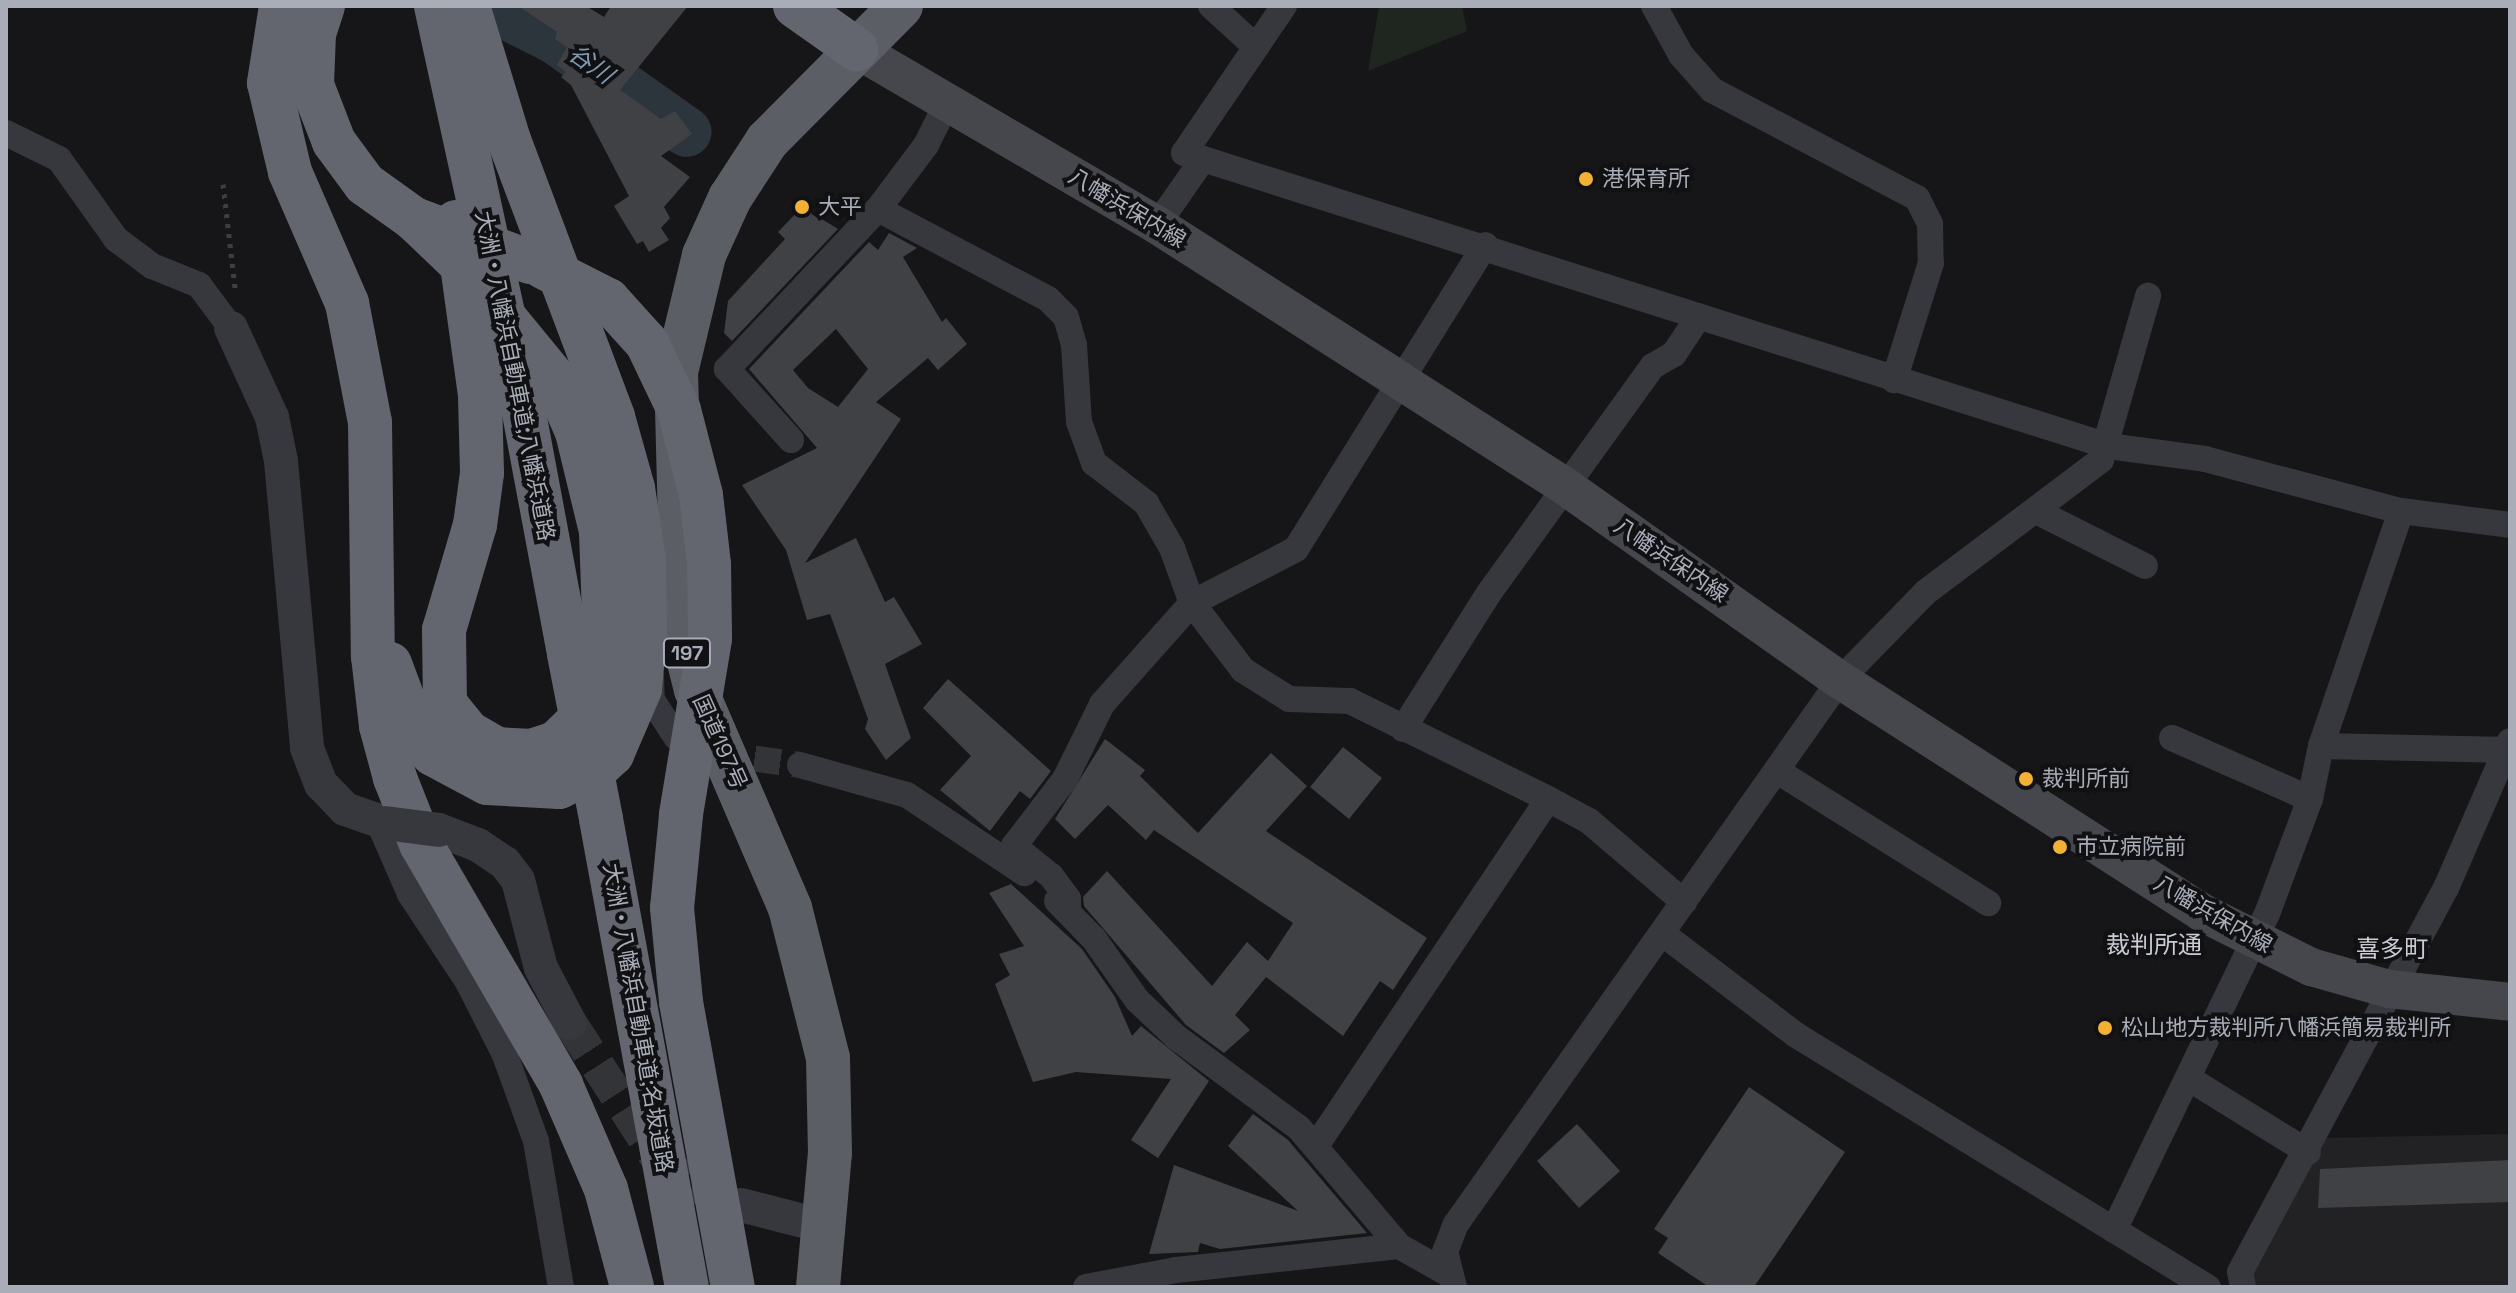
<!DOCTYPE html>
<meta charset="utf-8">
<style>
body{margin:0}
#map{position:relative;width:2516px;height:1293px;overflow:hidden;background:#161618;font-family:"Space Grotesk","Noto Sans JP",sans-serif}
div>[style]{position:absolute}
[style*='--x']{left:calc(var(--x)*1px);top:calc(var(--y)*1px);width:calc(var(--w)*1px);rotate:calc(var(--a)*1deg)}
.built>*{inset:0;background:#222225}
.green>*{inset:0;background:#1e261f}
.river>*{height:50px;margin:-25px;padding:0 25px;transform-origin:25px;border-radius:25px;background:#2c353c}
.building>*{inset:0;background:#404145}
.minor-tunnel>*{height:26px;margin-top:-13px;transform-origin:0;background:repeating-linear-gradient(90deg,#333438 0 26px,transparent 0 39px)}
.tertiary-tunnel>*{height:34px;margin-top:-17px;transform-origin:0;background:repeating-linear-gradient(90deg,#333438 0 34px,transparent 0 51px)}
.path>*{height:5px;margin-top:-2.5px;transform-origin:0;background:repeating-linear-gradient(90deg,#3d3f44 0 4px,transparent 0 10px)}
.minor>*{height:26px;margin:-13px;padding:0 13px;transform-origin:13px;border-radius:13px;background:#37383d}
.tertiary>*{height:34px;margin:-17px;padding:0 17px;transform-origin:17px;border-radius:17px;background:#37383d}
.secondary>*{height:38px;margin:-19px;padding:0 19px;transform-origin:19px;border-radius:19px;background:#45474d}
.trunk>*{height:44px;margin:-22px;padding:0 22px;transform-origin:22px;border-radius:22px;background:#5b5e65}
.motorway>*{height:44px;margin:-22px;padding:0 22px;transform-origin:22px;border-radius:22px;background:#63666e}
.tertiary-bridge>*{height:34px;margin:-17px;padding:0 17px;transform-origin:17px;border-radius:17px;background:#37383d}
.motorway-bridge>*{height:44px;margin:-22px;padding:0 22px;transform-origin:22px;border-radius:22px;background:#63666e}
.dots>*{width:22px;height:22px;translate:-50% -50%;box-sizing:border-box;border:4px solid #111113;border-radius:50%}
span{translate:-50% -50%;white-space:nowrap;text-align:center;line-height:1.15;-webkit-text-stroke:8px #111113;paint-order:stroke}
.shield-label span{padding:2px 6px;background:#111113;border:2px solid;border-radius:6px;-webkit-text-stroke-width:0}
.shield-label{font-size:20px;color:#a8adb8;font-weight:700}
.poi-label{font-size:22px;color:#a8adb8}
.left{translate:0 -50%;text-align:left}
.street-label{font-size:22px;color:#a8adb8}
.water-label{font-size:24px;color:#7f9bb3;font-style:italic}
.neighbourhood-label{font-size:24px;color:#c9ccd4}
.frame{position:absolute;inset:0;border:8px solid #a8adb8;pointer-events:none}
</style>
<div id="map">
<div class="built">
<div style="clip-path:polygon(2510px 1134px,2510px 1287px,2255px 1287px,2252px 1273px,2324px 1138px)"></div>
</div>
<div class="green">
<div style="clip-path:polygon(1379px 6px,1462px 6px,1467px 31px,1368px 71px)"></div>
</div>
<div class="river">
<div style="--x:489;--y:6;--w:74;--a:26.6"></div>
<div style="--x:555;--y:39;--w:161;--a:35.2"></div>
</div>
<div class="building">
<div style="clip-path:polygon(518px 6px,586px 6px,604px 17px,611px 6px,688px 6px,620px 90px,661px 119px,675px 111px,692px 134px,661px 156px,690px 177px,664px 207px,670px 218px,661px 228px,669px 240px,649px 252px,643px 241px,637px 244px,614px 206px,629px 196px,571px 85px,561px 77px,566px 72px,557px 65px,567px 47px,555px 39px,557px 32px)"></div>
<div style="clip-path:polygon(802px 207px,838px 229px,732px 341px,724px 333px,728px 301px,785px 239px,778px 232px)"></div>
<div style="clip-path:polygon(evenodd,889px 233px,917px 248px,903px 257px,942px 322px,946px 318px,967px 344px,938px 370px,928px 358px,876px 402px,901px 419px,805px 563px,856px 538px,885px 602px,894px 597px,922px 644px,885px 664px,911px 738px,886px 760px,865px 729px,868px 719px,830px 614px,807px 620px,786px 550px,742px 485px,817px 448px,749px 369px,869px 242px,878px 250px,889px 233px,836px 329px,868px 369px,838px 407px,808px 388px,793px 370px,836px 329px)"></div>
<div style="clip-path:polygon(948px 679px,1051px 771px,1030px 799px,1020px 791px,990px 831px,940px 790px,971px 756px,923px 708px)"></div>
<div style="clip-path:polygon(1105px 739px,1145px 770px,1140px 776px,1198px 833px,1271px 753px,1307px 786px,1266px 831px,1427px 938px,1393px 990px,1380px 981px,1343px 1036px,1266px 977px,1235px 1015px,1250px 1030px,1224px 1053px,1186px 1025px,1084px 906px,1083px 897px,1107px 871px,1212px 986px,1247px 942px,1268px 961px,1293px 923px,1154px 830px,1146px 840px,1108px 805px,1075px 839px,1055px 819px)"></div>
<div style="clip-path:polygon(1343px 747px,1382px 778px,1349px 819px,1310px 787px)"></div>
<div style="clip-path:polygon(1011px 884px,1082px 949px,1115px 997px,1132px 1036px,1141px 1026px,1209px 1081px,1158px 1158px,1131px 1140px,1171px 1079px,1076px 1072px,1033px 1082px,995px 984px,1010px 975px,999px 954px,1024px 946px,989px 893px)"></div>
<div style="clip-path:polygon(1749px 1087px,1845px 1152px,1754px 1287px,1709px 1287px,1658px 1253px,1668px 1238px,1654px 1229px)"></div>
<div style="clip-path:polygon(1253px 1114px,1288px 1140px,1367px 1233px,1220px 1249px,1200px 1243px,1198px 1252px,1149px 1254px,1174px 1165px,1298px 1211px,1228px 1146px)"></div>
<div style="clip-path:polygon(1577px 1124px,1620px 1171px,1579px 1208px,1537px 1161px)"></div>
<div style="clip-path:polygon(2510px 1160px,2510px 1202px,2318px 1208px,2320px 1169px)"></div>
</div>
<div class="minor-tunnel">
<div style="--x:716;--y:753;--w:85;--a:8.1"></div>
</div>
<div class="tertiary-tunnel">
<div style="--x:570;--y:1023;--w:162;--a:57.1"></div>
<div style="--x:658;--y:1159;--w:44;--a:36.6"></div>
<div style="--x:693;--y:1185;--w:47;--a:22.7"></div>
</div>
<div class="path">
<div style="--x:223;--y:184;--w:105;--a:83.4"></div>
</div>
<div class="minor">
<div style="--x:1211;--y:6;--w:61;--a:42.3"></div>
<div style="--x:1654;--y:6;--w:56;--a:61.1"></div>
<div style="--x:1681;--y:55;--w:47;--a:48.5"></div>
<div style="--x:1712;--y:90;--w:232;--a:27.8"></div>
<div style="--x:1917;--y:198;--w:29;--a:63"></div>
<div style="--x:1930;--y:224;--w:39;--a:89"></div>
<div style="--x:1931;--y:263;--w:123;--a:107.5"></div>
<div style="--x:6;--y:133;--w:59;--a:26.1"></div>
<div style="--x:59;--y:159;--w:98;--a:54.5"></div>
<div style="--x:116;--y:239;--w:45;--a:36.9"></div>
<div style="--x:152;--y:266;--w:51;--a:22"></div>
<div style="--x:199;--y:285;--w:54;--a:53.3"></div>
<div style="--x:1203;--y:159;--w:20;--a:-162"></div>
<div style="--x:1184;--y:153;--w:178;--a:-55.8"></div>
<div style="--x:878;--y:209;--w:192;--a:27.9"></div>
<div style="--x:1048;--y:299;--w:25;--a:45"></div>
<div style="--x:1066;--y:317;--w:29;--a:74"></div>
<div style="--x:1074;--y:345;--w:77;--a:86.3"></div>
<div style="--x:1079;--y:422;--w:44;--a:69.9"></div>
<div style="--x:1094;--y:463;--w:66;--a:37.6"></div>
<div style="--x:1146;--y:503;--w:52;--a:60"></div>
<div style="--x:1172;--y:548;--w:59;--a:70"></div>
<div style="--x:1192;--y:603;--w:84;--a:52.7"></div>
<div style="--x:1243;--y:670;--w:54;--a:32.2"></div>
<div style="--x:1289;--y:699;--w:61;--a:1.9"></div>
<div style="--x:1350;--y:701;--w:221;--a:26.3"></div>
<div style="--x:1548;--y:799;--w:47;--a:28.2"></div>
<div style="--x:1589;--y:821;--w:125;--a:40.5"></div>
<div style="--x:1157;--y:225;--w:80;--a:-55.1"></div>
<div style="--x:1203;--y:159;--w:949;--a:17.6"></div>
<div style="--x:2108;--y:446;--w:98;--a:7.6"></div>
<div style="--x:2205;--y:459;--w:203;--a:14.9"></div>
<div style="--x:2401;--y:511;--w:110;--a:7.3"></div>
<div style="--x:791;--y:440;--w:96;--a:-132"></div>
<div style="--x:727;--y:369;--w:220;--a:-46.7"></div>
<div style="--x:878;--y:209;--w:80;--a:-53.1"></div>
<div style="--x:926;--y:145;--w:47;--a:-63.4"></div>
<div style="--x:2036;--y:511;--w:122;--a:26.8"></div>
<div style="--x:651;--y:677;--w:23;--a:88"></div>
<div style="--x:652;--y:700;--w:44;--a:57"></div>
<div style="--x:1403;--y:729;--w:161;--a:-57.7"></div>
<div style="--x:1489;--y:593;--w:280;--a:-54.2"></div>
<div style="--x:1653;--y:366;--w:24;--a:-30"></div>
<div style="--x:1674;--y:354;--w:45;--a:-56.7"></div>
<div style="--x:2172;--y:738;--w:151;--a:23.8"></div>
<div style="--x:2321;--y:746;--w:189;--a:1.2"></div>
<div style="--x:800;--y:765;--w:111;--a:15.7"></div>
<div style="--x:907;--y:795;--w:141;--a:33.7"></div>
<div style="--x:1779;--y:772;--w:247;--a:32.1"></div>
<div style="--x:379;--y:823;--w:77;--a:66.4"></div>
<div style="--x:410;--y:894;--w:105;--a:56.6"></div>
<div style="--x:468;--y:982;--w:82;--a:63.1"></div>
<div style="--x:505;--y:1055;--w:91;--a:70.2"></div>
<div style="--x:536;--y:1141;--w:148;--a:80.3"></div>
<div style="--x:1057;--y:901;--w:53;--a:45.8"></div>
<div style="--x:1094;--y:939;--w:75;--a:54.8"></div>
<div style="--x:1137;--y:1000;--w:54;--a:43.5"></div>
<div style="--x:1176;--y:1037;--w:153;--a:36.5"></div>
<div style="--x:1299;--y:1128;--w:155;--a:49.7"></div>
<div style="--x:1399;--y:1246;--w:55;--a:29.4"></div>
<div style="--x:1068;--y:911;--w:12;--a:-90"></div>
<div style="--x:1068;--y:899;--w:29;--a:-126"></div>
<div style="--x:1051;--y:876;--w:48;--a:-141"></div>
<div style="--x:1014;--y:846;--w:84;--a:-52.7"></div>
<div style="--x:1065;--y:779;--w:84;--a:-63.7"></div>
<div style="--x:1102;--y:704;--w:135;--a:-48.3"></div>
<div style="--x:1192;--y:603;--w:117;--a:-27.4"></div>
<div style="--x:1296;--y:549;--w:358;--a:-58.1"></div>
<div style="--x:1663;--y:934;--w:167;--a:37.2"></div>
<div style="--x:1796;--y:1035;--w:483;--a:31.5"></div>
<div style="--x:2188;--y:1078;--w:141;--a:31.7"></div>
<div style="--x:1316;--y:1146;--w:417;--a:-56.2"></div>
<div style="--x:2114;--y:1230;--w:351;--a:-64.2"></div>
<div style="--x:2267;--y:914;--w:123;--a:-69.5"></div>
<div style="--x:2310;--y:799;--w:54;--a:-78.3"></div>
<div style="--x:2321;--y:746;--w:248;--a:-71.2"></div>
<div style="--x:1086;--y:1287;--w:92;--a:-10.7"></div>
<div style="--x:1176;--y:1270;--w:224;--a:-6.1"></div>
<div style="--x:1454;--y:1287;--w:36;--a:-104"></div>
<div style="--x:1445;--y:1252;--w:30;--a:-69"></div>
<div style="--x:1456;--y:1224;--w:666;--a:-54.78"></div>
<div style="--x:1840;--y:680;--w:123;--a:-45.7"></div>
<div style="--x:1926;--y:592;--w:219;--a:-37"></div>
<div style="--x:2101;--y:460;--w:171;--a:-74"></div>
<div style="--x:2243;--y:1287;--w:15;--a:-101"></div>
<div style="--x:2240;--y:1272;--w:436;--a:-61.8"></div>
<div style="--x:2446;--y:888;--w:160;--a:-66.5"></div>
</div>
<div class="tertiary">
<div style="--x:231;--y:328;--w:98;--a:65.3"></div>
<div style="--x:272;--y:417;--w:45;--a:78.4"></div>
<div style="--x:281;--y:461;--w:288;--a:84.8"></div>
<div style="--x:307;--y:748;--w:39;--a:69"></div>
<div style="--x:321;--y:784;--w:35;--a:46"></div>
<div style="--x:345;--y:809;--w:42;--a:19.3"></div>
<div style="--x:439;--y:830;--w:42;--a:21"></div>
<div style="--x:478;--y:845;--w:32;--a:34"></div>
<div style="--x:505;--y:863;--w:21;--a:53"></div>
<div style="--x:518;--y:880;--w:91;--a:75.4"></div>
<div style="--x:541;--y:968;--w:62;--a:62.2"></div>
<div style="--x:741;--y:1205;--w:84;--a:14.5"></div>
</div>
<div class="secondary">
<div style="--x:856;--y:49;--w:349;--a:30.3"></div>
<div style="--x:1157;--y:225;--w:287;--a:32.6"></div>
<div style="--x:1399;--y:380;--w:198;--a:32.6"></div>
<div style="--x:1566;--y:487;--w:335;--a:35.2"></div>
<div style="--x:1840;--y:680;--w:429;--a:32.7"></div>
<div style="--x:2201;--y:912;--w:123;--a:26.6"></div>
<div style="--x:2311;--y:967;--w:81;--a:15.8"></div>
<div style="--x:2389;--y:989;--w:122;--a:6.1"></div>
</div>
<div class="trunk">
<div style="--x:818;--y:1287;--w:135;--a:-84.9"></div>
<div style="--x:830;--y:1153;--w:95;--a:-91.2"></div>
<div style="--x:828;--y:1058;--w:155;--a:-104.2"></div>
<div style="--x:790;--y:908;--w:237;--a:-113.3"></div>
<div style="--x:696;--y:690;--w:54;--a:-104"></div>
<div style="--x:683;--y:638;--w:266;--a:-91.5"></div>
<div style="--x:676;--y:372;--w:120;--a:-76.5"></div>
<div style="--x:704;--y:255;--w:63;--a:-65.5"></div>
<div style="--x:730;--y:198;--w:68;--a:-57"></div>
<div style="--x:767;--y:141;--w:190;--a:-45.2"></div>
</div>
<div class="motorway">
<div style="--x:281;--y:6;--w:78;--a:98.9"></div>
<div style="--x:269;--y:83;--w:91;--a:76.7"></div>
<div style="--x:290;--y:172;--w:143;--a:66.5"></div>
<div style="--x:347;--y:303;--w:121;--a:79.1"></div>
<div style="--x:370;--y:422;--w:234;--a:89.3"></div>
<div style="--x:373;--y:656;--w:70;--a:83.5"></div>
<div style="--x:381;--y:726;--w:54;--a:74.9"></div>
<div style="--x:395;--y:778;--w:71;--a:68.5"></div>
<div style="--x:421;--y:844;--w:279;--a:59.8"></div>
<div style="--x:561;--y:1085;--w:113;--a:66.6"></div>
<div style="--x:606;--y:1189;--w:101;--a:75.1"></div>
<div style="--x:323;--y:6;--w:28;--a:108"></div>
<div style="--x:314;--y:33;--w:52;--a:92.2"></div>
<div style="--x:312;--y:85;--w:61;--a:68.9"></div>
<div style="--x:334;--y:142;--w:52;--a:53.6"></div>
<div style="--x:365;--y:184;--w:60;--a:35.5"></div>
<div style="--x:414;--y:219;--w:124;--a:20.3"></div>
<div style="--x:795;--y:6;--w:75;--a:35.2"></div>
<div style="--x:414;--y:219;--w:62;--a:43.7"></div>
<div style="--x:459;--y:262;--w:149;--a:50.7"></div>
<div style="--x:553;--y:377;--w:60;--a:66.4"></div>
<div style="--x:577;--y:432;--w:102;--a:76.4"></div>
<div style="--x:601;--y:531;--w:140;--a:88"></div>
<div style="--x:606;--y:671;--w:37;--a:109"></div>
<div style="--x:594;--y:706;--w:53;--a:135.8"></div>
<div style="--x:556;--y:743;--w:25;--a:162"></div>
<div style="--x:532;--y:751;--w:35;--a:-177"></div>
<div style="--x:497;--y:749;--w:34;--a:-150"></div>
<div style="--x:468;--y:732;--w:36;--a:-129"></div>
<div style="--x:445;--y:704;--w:74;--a:-90.8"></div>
<div style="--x:444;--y:630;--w:109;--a:-73.6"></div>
<div style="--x:475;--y:525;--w:52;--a:-82.3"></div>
<div style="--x:482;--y:473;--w:79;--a:-91.5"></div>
<div style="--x:521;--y:397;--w:261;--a:79.4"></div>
<div style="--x:390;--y:664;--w:54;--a:69.6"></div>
<div style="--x:409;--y:715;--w:46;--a:58.4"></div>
<div style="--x:433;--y:754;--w:61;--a:28.2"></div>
<div style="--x:487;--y:783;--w:72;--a:3.2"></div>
<div style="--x:559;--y:787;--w:42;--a:-26.6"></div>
<div style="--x:597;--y:768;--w:21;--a:-43"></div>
<div style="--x:681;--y:815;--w:93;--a:95.5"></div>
<div style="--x:672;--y:908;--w:94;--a:84.5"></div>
<div style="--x:681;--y:1002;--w:290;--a:79.7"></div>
<div style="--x:601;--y:819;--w:476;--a:79.6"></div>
</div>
<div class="tertiary-bridge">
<div style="--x:385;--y:823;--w:54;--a:7.4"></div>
</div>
<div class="motorway-bridge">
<div style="--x:436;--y:6;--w:400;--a:77.7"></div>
<div style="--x:468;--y:6;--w:140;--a:73"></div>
<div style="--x:509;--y:140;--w:296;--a:69.4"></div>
<div style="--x:613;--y:417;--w:74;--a:74.3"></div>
<div style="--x:633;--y:488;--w:73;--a:81.3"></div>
<div style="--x:644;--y:560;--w:73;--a:89.2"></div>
<div style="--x:645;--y:633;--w:56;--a:95.1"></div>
<div style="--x:640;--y:689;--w:71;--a:113.3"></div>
<div style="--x:456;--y:222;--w:174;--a:82.1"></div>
<div style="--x:543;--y:267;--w:73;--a:26.9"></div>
<div style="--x:608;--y:300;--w:58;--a:47.8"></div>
<div style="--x:647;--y:343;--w:74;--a:64.5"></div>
<div style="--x:679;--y:410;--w:88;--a:75.5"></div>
<div style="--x:701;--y:495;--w:69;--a:83.4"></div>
<div style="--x:709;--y:564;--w:75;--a:89.2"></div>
<div style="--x:710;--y:639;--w:178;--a:99.4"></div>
<div style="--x:569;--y:654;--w:168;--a:79"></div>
</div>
<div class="dots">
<div style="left:1586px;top:179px;background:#f2b134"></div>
<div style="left:802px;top:207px;background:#f2b134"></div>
<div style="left:2026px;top:779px;background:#f2b134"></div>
<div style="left:2060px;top:847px;background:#f2b134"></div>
<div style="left:2105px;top:1028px;background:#f2b134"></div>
</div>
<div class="shield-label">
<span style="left:687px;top:653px">197</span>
</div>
<div class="poi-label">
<span class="left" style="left:1602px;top:179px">港保育所</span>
<span class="left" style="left:818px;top:207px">大平</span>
<span class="left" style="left:2042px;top:779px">裁判所前</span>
<span class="left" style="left:2076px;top:847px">市立病院前</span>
<span class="left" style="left:2121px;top:1028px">松山地方裁判所八幡浜簡易裁判所</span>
</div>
<div class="street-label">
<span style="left:1127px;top:208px;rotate:31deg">八幡浜保内線</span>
<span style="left:515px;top:376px;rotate:79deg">大洲・八幡浜自動車道;八幡浜道路</span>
<span style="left:1671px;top:560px;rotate:34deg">八幡浜保内線</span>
<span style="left:720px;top:742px;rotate:66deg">国道197号</span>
<span style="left:2213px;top:914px;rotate:30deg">八幡浜保内線</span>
<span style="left:638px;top:1018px;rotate:80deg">大洲・八幡浜自動車道;名坂道路</span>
</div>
<div class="water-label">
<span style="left:591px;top:64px;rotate:35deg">谷川</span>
</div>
<div class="neighbourhood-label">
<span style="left:2154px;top:945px">裁判所通</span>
<span style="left:2392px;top:949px">喜多町</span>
</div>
<div class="frame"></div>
</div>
